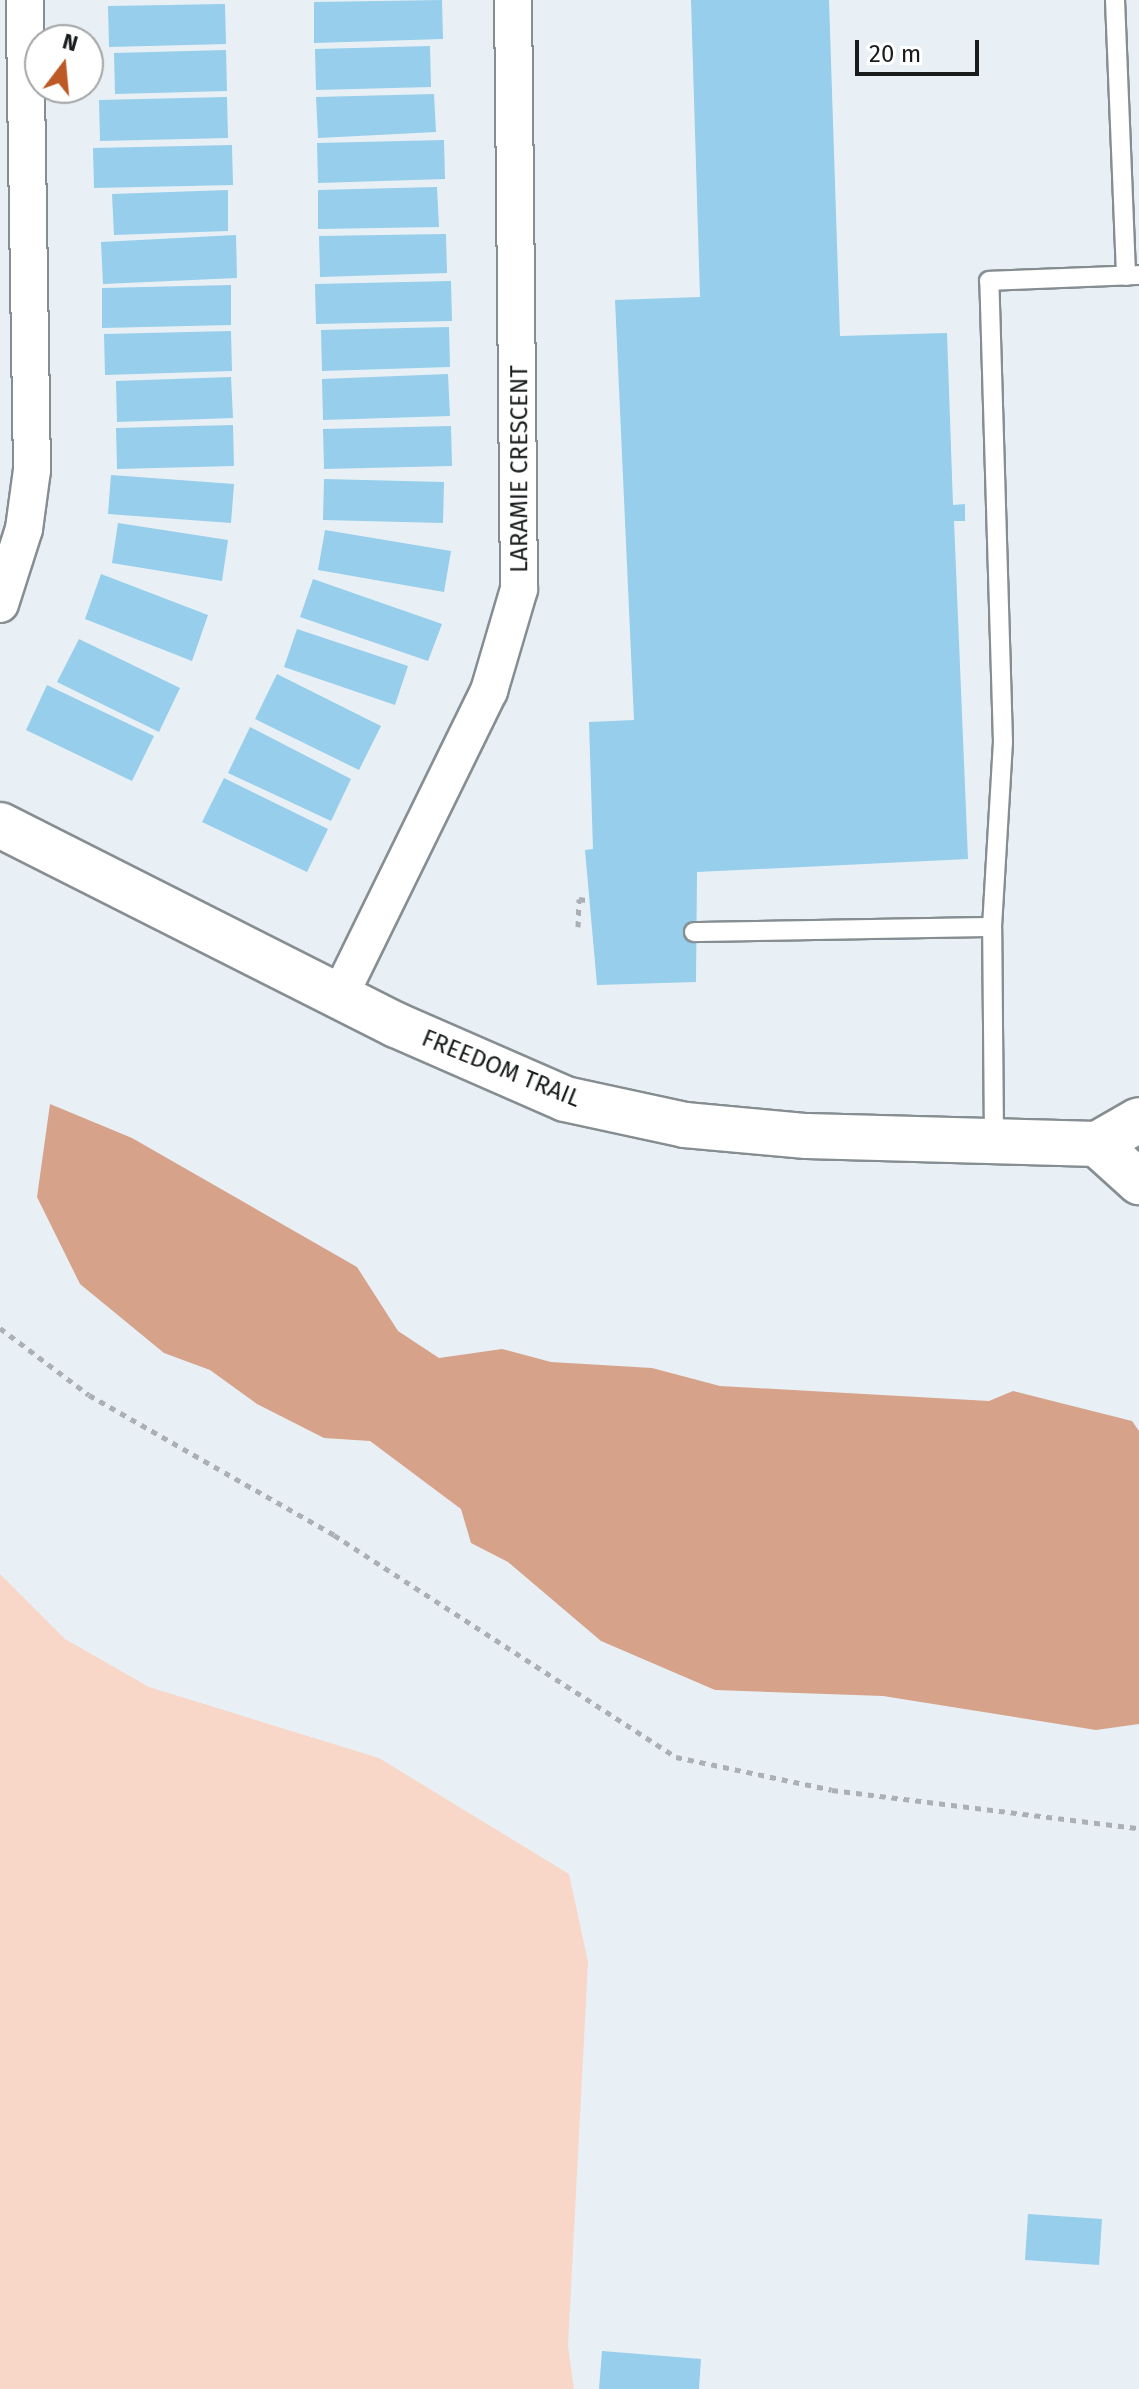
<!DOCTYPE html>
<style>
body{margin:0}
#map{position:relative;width:1139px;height:2389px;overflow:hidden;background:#e8f0f5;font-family:"Fira Sans",sans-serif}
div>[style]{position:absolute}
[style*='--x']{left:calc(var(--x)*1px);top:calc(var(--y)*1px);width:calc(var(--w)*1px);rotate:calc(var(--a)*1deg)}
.green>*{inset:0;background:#f9d7c8}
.water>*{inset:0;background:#d7a28a}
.building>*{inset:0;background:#96ceeb}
.path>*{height:5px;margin-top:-2.5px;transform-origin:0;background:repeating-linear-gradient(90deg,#aab0b4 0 6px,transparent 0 12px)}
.roads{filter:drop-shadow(2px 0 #868e92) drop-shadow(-2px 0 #868e92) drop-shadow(0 2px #868e92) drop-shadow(0 -2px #868e92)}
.service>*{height:18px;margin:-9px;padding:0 9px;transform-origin:9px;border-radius:9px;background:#fff}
.minor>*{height:36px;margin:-18px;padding:0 18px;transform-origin:18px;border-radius:18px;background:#fff}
.tertiary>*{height:44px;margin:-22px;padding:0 22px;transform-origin:22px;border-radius:22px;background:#fff}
span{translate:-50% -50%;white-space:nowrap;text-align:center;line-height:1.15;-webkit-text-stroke:8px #fff;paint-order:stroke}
.street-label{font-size:24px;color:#191c1d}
.north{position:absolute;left:24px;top:24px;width:80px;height:80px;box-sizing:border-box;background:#fff;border:2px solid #a3a4a5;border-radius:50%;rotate:16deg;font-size:22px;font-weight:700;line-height:32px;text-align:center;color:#191c1d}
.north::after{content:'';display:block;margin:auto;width:28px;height:36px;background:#bd5926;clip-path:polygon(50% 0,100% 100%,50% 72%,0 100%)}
.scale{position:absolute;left:855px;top:40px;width:124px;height:36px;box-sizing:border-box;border:4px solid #191c1d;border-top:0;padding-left:10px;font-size:24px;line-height:28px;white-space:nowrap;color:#191c1d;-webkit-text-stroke:6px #fff;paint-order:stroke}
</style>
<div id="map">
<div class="green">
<div style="clip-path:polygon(0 1574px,65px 1639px,149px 1687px,379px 1758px,569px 1874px,588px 1962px,568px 2346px,574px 2389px,0 2389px)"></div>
</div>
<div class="water">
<div style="clip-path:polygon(50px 1104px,132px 1138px,357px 1267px,398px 1331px,439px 1358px,502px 1349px,551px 1362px,652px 1368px,720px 1386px,989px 1401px,1013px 1391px,1132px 1421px,1139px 1431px,1139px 1724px,1096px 1730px,883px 1696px,715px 1690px,601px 1641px,508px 1562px,471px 1543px,461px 1509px,370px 1441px,324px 1438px,257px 1404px,210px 1370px,164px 1353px,80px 1284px,37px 1197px)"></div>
</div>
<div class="building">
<div style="clip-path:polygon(442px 0,443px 39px,314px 43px,314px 2px)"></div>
<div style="clip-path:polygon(691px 0,829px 0,840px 336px,947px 333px,953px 505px,965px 504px,965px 521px,954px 521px,968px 859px,697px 872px,696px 982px,597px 985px,585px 850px,593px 849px,589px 722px,634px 720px,615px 300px,700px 297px)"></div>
<div style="clip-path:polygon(225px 4px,226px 44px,109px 47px,108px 6px)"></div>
<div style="clip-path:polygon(430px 46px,431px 87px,316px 90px,315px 49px)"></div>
<div style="clip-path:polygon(226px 50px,227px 91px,115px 94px,114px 53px)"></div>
<div style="clip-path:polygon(434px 94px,436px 132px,318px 138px,316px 97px)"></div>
<div style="clip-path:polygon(227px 97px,228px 138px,100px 141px,99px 100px)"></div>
<div style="clip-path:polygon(444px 140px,445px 179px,318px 183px,317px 143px)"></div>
<div style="clip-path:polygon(232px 145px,233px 185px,94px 188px,93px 148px)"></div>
<div style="clip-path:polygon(437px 187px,439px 227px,318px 229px,318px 190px)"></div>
<div style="clip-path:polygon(228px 190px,228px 231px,114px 235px,112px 194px)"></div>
<div style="clip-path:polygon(446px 234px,447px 273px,320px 277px,319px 236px)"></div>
<div style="clip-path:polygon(236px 235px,237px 278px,103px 284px,101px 242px)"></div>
<div style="clip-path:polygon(451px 281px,452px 321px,316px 324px,315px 284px)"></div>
<div style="clip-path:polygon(231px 285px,231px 325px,102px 328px,102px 288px)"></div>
<div style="clip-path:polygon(449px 327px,450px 367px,322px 371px,321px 330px)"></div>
<div style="clip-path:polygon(231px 331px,232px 371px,105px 375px,104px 334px)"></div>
<div style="clip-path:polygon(448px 374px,450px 416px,323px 420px,322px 379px)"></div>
<div style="clip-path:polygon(231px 377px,233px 418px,117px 422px,116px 381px)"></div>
<div style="clip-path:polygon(233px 425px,234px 466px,117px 469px,116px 428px)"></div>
<div style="clip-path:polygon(451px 426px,452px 466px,324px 469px,323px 429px)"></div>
<div style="clip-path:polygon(111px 475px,234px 484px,231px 523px,108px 514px)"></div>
<div style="clip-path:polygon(324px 479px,444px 482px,443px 523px,323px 520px)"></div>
<div style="clip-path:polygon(118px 523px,228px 540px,222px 581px,112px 563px)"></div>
<div style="clip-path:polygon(325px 530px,451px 551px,444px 592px,318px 570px)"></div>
<div style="clip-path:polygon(101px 574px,208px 615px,192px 661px,85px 619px)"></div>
<div style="clip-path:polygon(313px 579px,442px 624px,428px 661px,300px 617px)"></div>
<div style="clip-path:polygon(297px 629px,408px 666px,395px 705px,284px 667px)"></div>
<div style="clip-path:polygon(79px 639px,180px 688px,159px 732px,57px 682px)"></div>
<div style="clip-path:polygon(277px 674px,381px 726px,359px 770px,255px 719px)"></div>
<div style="clip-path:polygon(47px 685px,154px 736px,132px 781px,26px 730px)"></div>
<div style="clip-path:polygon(250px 727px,351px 779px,331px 821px,228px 773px)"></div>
<div style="clip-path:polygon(224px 778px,328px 829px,307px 872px,202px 822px)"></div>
<div style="clip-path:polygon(1028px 2214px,1102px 2219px,1099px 2265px,1025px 2260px)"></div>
<div style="clip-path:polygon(602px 2351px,701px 2359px,699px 2389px,599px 2389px)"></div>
</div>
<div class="path">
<div style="--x:578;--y:927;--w:28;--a:-88"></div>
<div style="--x:579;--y:899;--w:7;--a:8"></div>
<div style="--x:0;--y:1328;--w:111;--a:37"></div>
<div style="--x:89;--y:1395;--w:282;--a:29.7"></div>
<div style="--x:334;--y:1535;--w:408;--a:33"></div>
<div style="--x:676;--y:1757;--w:159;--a:11.9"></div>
<div style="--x:832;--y:1790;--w:309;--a:7.1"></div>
</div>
<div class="roads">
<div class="service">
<div style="--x:1115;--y:0;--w:276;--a:87.7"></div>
<div style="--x:694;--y:932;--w:298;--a:-1"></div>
<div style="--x:994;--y:1139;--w:212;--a:-90.5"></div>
<div style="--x:992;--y:927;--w:185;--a:-86.6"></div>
<div style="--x:1003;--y:742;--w:461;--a:-91.7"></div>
<div style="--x:989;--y:281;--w:150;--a:-2.3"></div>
</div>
<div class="minor">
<div style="--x:0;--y:604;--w:79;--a:-72.3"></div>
<div style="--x:24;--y:529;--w:60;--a:-82.3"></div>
<div style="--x:32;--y:470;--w:470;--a:-90.9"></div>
<div style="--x:340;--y:995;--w:339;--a:-63.9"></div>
<div style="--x:489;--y:691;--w:106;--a:-73.6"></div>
<div style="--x:519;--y:589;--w:589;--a:-90.58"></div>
</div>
<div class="tertiary">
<div style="--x:0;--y:825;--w:444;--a:26.8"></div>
<div style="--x:396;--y:1025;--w:184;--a:23.6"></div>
<div style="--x:565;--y:1099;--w:123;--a:12.2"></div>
<div style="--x:685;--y:1125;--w:122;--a:5.2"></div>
<div style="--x:807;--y:1136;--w:290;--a:1.6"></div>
<div style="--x:1097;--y:1144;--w:48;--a:-29.7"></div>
<div style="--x:1097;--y:1144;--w:57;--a:42.1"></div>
</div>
</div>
<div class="street-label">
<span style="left:520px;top:469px;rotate:-90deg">LARAMIE CRESCENT</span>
<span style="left:501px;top:1069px;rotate:22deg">FREEDOM TRAIL</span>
</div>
<div class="north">N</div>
<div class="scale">20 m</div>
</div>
